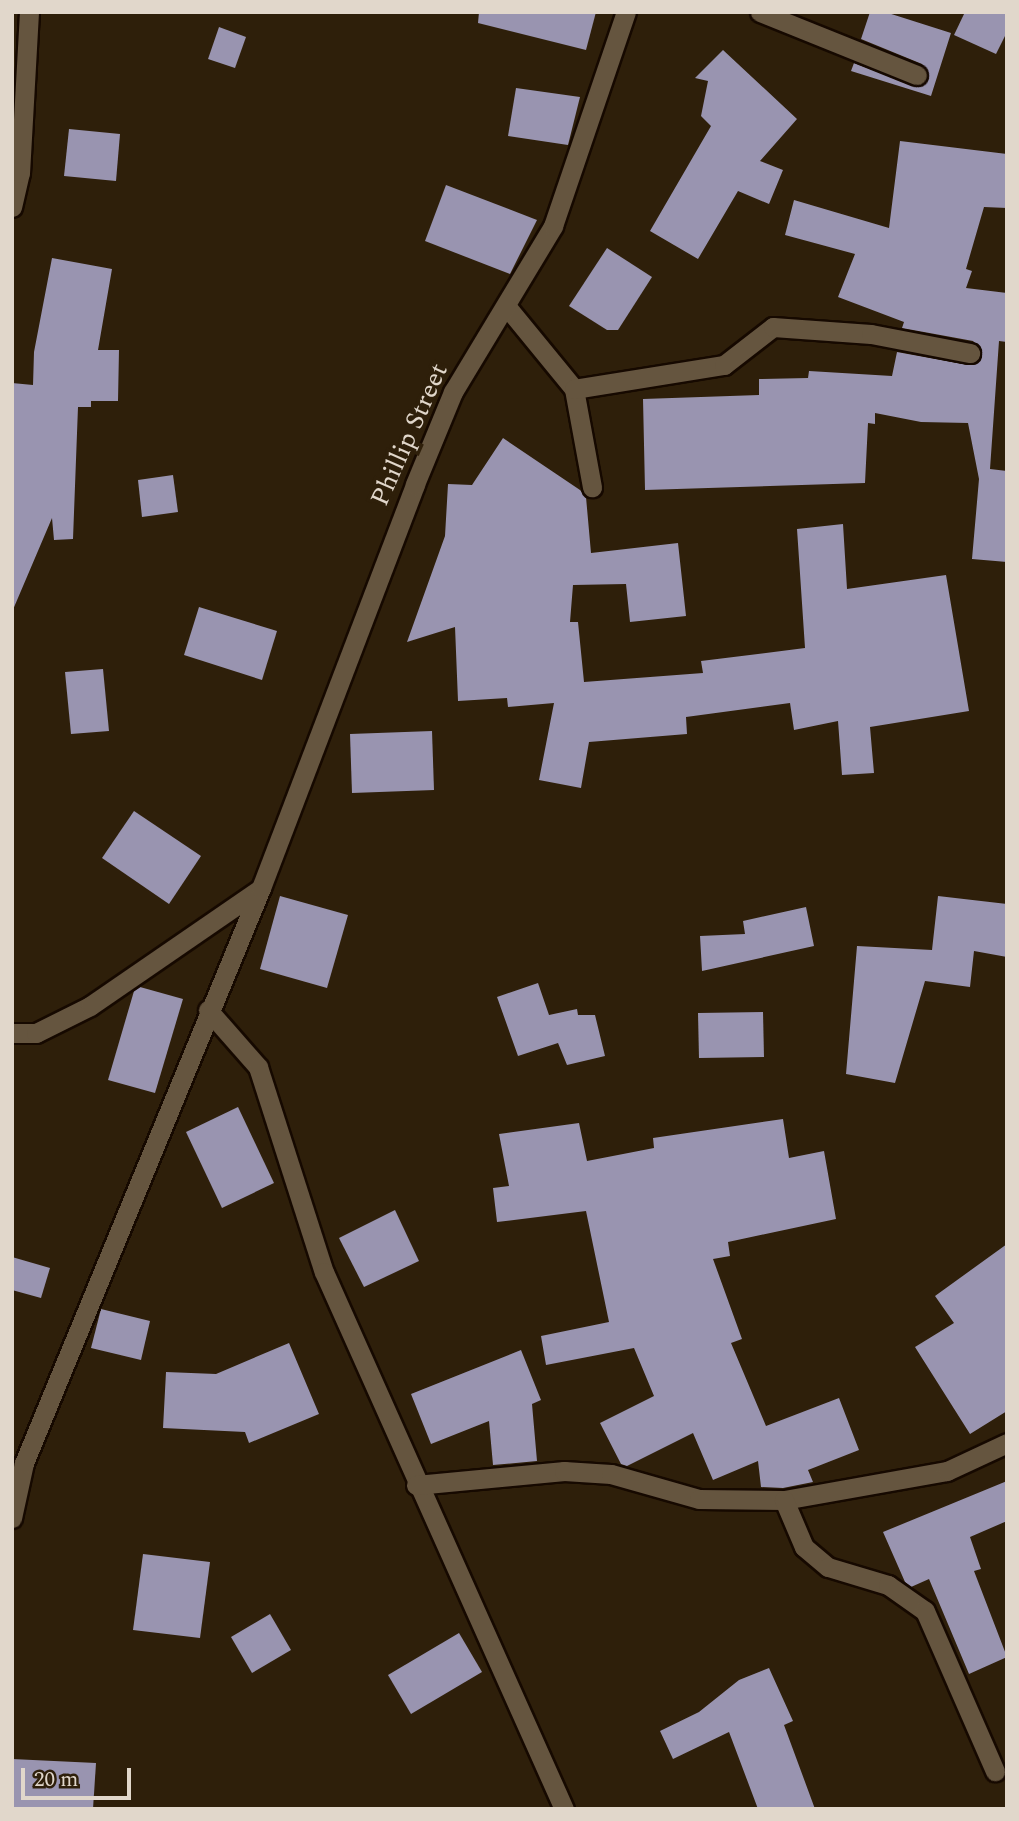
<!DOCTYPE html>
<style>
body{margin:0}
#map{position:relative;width:1019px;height:1821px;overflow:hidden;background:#2e1f0a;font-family:Spectral,serif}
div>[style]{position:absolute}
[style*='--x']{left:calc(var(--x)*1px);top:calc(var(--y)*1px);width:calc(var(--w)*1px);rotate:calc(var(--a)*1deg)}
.building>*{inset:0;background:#9994b0}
.roads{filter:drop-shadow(2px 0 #160900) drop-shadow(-2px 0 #160900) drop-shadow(0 2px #160900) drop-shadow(0 -2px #160900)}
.minor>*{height:19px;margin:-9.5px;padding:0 9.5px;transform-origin:9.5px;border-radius:9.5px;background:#65553f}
span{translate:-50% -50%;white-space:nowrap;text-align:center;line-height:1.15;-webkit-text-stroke:7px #2e1f0a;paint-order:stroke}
.street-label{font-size:26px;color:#e1d7cb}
.frame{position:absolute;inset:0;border:14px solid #e1d7cb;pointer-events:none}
.scale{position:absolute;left:21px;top:1768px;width:110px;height:32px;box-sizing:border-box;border:4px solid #e1d7cb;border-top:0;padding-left:9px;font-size:21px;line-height:24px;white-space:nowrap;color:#e1d7cb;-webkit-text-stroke:5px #2e1f0a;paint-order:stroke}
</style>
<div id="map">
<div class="building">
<div style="clip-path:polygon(479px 12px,596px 12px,586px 50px,478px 23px)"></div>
<div style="clip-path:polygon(870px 12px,885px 12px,951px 33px,931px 96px,851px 71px,854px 63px,918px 87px,929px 79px,922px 64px,861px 39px)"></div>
<div style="clip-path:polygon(965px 12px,1007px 12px,1007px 32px,996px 54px,954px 35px)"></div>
<div style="clip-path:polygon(219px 27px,246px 37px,235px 68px,208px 59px)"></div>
<div style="clip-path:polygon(723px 50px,797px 119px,760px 161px,783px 170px,769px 204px,738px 191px,698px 259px,650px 231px,711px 126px,701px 116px,708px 81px,695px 78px)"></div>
<div style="clip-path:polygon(516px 88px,580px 97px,568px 145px,508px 136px)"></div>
<div style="clip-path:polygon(69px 129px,120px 134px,116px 181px,64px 176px)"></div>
<div style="clip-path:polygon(900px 141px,1007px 154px,1007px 208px,984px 207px,966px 269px,972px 271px,966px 288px,1007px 293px,1007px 342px,999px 341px,990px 469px,1007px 471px,1007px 562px,972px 559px,979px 479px,968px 423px,921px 422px,875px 413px,875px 424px,868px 423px,865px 483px,645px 490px,643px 399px,759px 395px,759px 379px,808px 378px,809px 371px,892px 376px,897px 352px,968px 365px,980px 360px,982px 350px,973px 341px,902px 328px,904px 322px,838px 297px,855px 254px,785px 235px,794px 200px,889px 228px)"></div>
<div style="clip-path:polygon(446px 185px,537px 220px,510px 274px,425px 241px)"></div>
<div style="clip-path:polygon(607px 248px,652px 277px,618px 330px,607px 330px,569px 306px)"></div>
<div style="clip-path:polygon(52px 258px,112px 269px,98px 350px,119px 350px,118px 401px,91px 401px,91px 407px,78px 407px,73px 539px,54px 540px,52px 518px,12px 612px,12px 383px,33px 385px,34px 352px)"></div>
<div style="clip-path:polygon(503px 438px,580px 490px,586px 497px,591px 553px,678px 543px,686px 616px,630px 622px,626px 584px,573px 585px,570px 622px,578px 622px,584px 682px,703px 673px,701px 661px,805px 648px,797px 529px,843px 524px,847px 589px,946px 575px,969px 711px,870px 727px,874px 773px,842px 775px,838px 721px,794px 730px,790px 703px,686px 717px,687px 734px,589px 742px,581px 788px,539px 780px,554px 703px,508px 707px,507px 698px,458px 701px,455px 627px,407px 642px,445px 536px,448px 484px,472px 485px)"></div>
<div style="clip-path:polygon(173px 475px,178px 512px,142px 517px,138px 480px)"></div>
<div style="clip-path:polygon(199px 607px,277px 631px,262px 680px,184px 655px)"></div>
<div style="clip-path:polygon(103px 669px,109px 731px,71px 734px,65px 672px)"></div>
<div style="clip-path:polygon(432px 731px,434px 790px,352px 793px,350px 734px)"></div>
<div style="clip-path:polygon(134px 811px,201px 856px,169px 904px,102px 858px)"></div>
<div style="clip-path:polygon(280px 896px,348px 915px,327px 988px,260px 969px)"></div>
<div style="clip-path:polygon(938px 896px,1007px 904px,1007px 957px,974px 951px,970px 987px,925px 981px,895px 1083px,846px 1074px,857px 946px,932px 950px)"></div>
<div style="clip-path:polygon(806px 907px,814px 946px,702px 971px,700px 936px,745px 934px,743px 921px)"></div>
<div style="clip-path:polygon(538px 983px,549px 1015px,577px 1009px,578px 1015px,595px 1015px,605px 1056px,567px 1065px,558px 1043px,518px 1056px,497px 997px)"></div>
<div style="clip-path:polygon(140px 987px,183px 999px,155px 1093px,108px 1080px,134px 991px)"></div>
<div style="clip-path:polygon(763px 1012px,764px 1057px,699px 1058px,698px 1013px)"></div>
<div style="clip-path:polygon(238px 1107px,274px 1183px,222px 1208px,186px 1132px)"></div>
<div style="clip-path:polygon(783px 1119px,789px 1158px,824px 1151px,836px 1219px,728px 1242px,730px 1256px,713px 1259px,742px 1339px,731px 1343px,766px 1426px,839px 1398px,859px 1450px,808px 1470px,813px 1482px,783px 1488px,761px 1487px,758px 1461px,713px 1480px,693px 1433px,627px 1466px,621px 1464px,600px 1423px,654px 1396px,634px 1348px,546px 1365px,541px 1336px,609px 1322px,586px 1211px,497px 1222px,493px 1188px,509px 1186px,499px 1134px,579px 1123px,587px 1161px,654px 1148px,653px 1138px)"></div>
<div style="clip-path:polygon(395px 1210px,419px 1261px,364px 1287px,339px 1238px)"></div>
<div style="clip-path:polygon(1007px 1244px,1007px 1411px,970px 1434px,915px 1347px,954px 1323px,935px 1296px)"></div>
<div style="clip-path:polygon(12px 1257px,50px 1268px,41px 1298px,12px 1290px)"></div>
<div style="clip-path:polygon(101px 1309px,150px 1321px,141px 1360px,91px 1348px)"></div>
<div style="clip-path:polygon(289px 1343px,319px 1414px,249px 1443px,245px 1432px,163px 1428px,166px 1372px,216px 1374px)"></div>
<div style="clip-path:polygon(521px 1350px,541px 1400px,532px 1404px,537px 1461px,493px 1465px,489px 1421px,431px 1444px,411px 1394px)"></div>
<div style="clip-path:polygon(1007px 1481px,1007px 1521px,970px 1537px,981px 1569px,974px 1571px,1007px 1657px,969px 1674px,929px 1579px,911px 1587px,905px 1582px,883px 1532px)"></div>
<div style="clip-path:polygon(143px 1554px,210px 1562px,200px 1638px,133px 1630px)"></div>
<div style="clip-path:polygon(270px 1614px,291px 1650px,252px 1673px,231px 1637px)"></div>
<div style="clip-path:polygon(459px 1633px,482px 1672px,411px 1714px,388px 1675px)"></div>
<div style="clip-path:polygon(769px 1668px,793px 1721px,784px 1725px,815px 1809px,758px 1809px,729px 1732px,673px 1759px,660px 1731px,699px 1712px,739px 1680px)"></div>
<div style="clip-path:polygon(12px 1759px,96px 1763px,93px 1809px,12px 1807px)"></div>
</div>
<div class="roads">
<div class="minor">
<div style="--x:760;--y:12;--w:169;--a:21.9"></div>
<div style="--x:12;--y:207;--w:35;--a:-77"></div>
<div style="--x:20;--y:173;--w:161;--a:-86.8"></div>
<div style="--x:507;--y:307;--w:106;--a:50.7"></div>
<div style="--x:574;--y:389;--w:100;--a:79.6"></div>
<div style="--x:574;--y:389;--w:152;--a:-9.1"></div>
<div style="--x:724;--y:365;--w:62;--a:-37.8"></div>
<div style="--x:773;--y:327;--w:98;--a:4.1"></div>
<div style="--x:871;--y:334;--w:101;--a:10.9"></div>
<div style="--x:208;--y:1010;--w:76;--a:48.7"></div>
<div style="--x:258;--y:1067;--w:215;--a:72.2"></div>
<div style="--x:324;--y:1272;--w:588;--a:65.92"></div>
<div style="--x:12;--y:1033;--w:24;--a:0"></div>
<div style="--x:36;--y:1033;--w:60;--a:-26.6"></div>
<div style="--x:90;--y:1006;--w:206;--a:-34.5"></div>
<div style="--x:416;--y:1485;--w:149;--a:-5.4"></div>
<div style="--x:564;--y:1471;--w:47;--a:3.7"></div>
<div style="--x:611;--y:1474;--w:91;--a:15.9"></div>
<div style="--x:699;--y:1499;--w:85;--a:0.7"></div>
<div style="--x:784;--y:1500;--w:166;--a:-10.1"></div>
<div style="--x:947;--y:1471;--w:66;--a:-25"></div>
<div style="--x:784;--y:1500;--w:51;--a:66.9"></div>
<div style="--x:804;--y:1547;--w:31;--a:40"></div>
<div style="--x:828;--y:1567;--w:63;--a:16.7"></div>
<div style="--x:888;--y:1585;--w:45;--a:35.1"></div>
<div style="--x:925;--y:1611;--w:175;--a:66.4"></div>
<div style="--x:12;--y:1518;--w:56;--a:-77.7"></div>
<div style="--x:24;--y:1463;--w:622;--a:-67.6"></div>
<div style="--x:261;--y:888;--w:432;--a:-69.1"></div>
<div style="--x:415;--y:484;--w:100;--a:-67.6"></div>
<div style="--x:453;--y:392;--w:194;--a:-58.9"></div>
<div style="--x:553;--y:226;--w:226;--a:-71.2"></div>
</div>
</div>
<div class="street-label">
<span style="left:410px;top:435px;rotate:-66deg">Phillip Street</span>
</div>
<div class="frame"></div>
<div class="scale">20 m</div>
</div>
